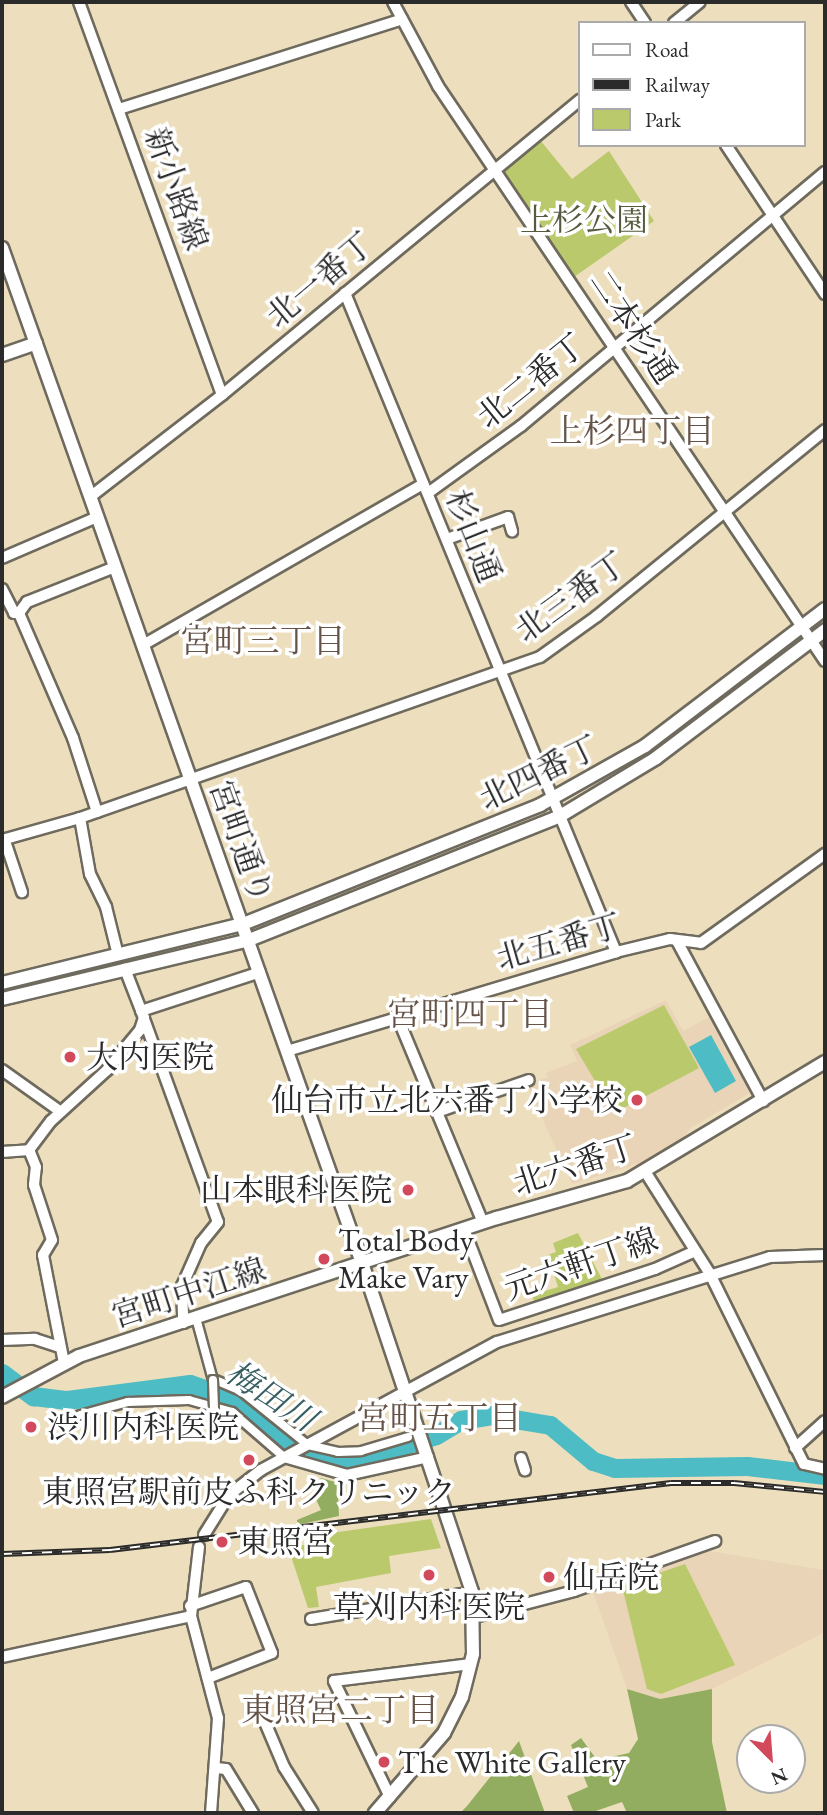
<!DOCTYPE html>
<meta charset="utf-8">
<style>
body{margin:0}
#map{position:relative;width:827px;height:1815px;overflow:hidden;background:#eddfbd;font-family:"EB Garamond","Noto Serif JP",serif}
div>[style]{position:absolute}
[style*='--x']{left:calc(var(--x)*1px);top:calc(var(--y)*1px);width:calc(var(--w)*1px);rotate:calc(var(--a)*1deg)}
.built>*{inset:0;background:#e9d4b8}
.green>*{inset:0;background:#bac96c}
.forest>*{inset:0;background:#93ad60}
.water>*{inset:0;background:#4ebcc4}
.river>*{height:19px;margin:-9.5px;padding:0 9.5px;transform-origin:9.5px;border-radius:9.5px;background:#4ebcc4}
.roads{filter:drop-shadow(2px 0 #6f6a5e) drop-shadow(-2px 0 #6f6a5e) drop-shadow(0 2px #6f6a5e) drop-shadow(0 -2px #6f6a5e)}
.pedestrian>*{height:8px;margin:-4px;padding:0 4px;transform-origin:4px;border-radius:4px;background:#fff}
.minor>*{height:10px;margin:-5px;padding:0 5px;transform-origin:5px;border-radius:5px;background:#fff}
.tertiary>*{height:12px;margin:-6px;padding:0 6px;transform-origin:6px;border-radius:6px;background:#fff}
.rail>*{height:6px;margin-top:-3px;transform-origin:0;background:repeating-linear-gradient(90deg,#fff 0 10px,#2b2b2b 0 20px);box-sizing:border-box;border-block:2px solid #2b2b2b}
.bridges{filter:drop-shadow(2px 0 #6f6a5e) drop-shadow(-2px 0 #6f6a5e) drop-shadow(0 2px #6f6a5e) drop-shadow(0 -2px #6f6a5e)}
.pedestrian-bridge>*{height:8px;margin:-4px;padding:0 4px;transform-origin:4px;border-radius:4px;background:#fff}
.dots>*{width:19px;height:19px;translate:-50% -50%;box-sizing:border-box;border:4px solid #fff;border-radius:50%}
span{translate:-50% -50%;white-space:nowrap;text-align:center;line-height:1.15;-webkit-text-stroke:7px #fff;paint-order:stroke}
.street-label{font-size:32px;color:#2b2b2b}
.park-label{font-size:32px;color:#565a3e}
.poi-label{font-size:32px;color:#2b2b2b}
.left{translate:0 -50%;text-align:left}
.right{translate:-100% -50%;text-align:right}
.neighbourhood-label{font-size:33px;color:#665347}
.water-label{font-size:33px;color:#375e61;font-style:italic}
.frame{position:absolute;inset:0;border:4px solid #2b2b2b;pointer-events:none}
.legend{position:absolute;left:578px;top:21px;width:228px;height:126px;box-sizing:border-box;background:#fff;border:2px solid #aaa;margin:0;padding:9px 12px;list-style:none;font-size:21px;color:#2b2b2b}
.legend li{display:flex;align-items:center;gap:14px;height:35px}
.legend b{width:35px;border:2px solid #aaa}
.north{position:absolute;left:736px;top:1724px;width:70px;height:70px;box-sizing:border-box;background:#fff;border:2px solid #aaa;border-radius:50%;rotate:155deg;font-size:19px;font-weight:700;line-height:28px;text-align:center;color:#2b2b2b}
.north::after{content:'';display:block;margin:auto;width:24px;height:32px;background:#d1495b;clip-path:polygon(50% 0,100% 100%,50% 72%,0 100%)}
</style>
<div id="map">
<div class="built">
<div style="clip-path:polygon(666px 1000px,683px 1031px,711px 1016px,753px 1091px,691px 1128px,682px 1139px,647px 1161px,572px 1184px,526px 1083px,548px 1078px,546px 1073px,577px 1061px,570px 1045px)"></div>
<div style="clip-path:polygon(709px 1551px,825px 1570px,825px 1632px,712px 1689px,660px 1699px,627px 1689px,593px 1592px)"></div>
</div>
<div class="green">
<div style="clip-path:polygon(540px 140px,572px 179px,609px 151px,654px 221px,574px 277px,501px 172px)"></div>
<div style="clip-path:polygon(664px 1005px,699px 1068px,614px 1113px,576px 1049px)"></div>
<div style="clip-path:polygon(578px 1233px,604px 1283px,536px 1306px,532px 1295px,558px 1287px,548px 1255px,556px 1252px,553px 1243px)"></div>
<div style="clip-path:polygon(431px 1519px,441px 1548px,389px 1556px,391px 1573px,316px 1587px,319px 1607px,308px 1608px,288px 1547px,326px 1542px,324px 1534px)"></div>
<div style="clip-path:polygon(685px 1564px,735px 1665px,661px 1694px,647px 1689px,622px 1586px)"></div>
</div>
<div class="forest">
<div style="clip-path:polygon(321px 1478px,346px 1485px,338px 1495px,339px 1516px,297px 1525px,297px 1520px,321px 1510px,313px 1493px)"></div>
<div style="clip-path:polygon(627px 1689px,660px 1699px,712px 1689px,712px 1742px,727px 1813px,627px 1813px,622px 1802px,590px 1813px,574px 1813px,567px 1796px,588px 1787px,571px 1745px,581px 1738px,597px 1760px,629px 1753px,638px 1739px)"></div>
<div style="clip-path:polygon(519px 1741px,545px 1813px,460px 1813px,467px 1806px)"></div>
</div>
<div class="water">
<div style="clip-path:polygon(711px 1035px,736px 1081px,715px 1093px,689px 1047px)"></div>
</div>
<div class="river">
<div style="--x:2;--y:1373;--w:39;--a:37"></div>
<div style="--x:33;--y:1396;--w:34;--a:7"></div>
<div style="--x:67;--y:1400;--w:124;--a:-7.4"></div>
<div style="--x:190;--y:1384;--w:34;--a:19"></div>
<div style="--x:222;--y:1395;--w:105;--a:36.9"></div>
<div style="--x:306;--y:1458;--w:37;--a:9"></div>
<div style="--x:343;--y:1464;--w:97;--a:-17.3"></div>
<div style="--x:436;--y:1435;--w:29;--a:-31"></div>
<div style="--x:461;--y:1420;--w:30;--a:-9"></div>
<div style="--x:491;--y:1415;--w:60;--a:9.6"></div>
<div style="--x:550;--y:1425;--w:56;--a:39.9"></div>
<div style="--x:593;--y:1461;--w:22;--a:18"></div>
<div style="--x:614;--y:1468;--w:133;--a:-0.9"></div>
<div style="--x:747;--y:1466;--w:79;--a:6.6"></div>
</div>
<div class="roads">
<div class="pedestrian">
<div style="--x:196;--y:1318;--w:64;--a:74.7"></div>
<div style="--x:213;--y:1379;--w:30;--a:23"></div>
<div style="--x:241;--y:1391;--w:86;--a:38.9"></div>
<div style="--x:308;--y:1445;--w:31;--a:13"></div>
<div style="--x:338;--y:1452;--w:23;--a:-2"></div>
<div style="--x:361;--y:1451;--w:49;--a:-16.6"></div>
<div style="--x:80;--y:1415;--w:50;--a:-15.2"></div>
<div style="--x:128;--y:1402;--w:61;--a:-1.9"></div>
<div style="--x:189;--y:1400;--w:45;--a:15.6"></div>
<div style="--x:232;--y:1412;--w:69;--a:40.9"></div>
</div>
<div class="minor">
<div style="--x:79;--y:2;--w:418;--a:70"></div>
<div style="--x:393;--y:2;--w:95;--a:61.8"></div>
<div style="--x:438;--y:86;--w:693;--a:56.06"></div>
<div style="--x:631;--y:2;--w:25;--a:56"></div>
<div style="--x:674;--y:23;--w:33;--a:-39"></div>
<div style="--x:119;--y:109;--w:297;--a:-17.6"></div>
<div style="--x:726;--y:145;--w:179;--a:56.4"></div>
<div style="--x:345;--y:293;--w:713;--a:67.65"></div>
<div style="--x:428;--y:493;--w:115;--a:-35.8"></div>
<div style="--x:521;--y:426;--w:396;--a:-39.9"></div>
<div style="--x:90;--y:497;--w:167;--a:-37.7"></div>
<div style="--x:222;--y:395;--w:464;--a:-39.5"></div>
<div style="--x:447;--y:539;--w:65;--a:-19.8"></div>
<div style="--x:508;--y:517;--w:15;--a:74"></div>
<div style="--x:2;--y:558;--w:103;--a:-23.3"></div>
<div style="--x:2;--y:589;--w:27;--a:63"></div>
<div style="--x:14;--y:613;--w:5;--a:0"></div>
<div style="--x:143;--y:645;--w:323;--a:-29.9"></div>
<div style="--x:97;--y:812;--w:78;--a:-108"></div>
<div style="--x:73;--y:738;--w:136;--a:-113.4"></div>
<div style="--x:19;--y:613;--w:14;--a:-54"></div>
<div style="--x:27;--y:602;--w:95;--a:-21.7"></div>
<div style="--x:80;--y:818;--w:57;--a:79.9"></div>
<div style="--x:90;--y:874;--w:37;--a:64"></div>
<div style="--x:106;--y:907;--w:49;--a:76"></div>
<div style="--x:2;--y:840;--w:81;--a:-15.8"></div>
<div style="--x:80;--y:818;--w:487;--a:-19.3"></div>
<div style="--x:540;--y:657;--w:70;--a:-35.7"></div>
<div style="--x:597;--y:616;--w:294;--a:-39.2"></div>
<div style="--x:5;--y:841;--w:54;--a:71.6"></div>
<div style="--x:677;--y:941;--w:182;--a:61.7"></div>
<div style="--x:141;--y:1011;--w:125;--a:-18.1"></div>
<div style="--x:397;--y:1016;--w:224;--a:67.4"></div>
<div style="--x:144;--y:1019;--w:216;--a:70"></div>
<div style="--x:218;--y:1222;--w:27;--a:129"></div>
<div style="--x:201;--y:1243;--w:47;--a:113.8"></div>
<div style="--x:182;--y:1286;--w:37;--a:88"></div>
<div style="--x:287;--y:1051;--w:344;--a:-16.7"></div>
<div style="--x:616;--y:952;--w:56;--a:-13.5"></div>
<div style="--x:670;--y:939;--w:31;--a:7"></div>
<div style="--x:701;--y:943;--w:153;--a:-35.7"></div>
<div style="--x:2;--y:1070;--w:72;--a:35.4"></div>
<div style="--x:437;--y:1112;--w:97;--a:-19.2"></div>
<div style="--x:2;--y:1152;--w:27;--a:-4"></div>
<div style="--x:646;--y:1173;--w:120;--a:57.6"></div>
<div style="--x:710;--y:1274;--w:212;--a:63.7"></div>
<div style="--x:804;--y:1464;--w:22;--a:13"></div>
<div style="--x:464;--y:1229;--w:97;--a:69"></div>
<div style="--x:499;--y:1320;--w:164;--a:-18.1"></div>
<div style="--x:655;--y:1269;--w:42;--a:-24.1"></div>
<div style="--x:2;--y:1340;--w:33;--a:-2"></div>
<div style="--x:35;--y:1339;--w:25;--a:18"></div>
<div style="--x:64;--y:1363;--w:110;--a:-101"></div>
<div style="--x:43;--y:1255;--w:17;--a:-59"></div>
<div style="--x:52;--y:1240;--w:58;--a:-108.1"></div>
<div style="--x:34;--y:1185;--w:18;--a:-84"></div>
<div style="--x:36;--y:1167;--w:18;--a:-112"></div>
<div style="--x:29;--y:1150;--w:36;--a:-53"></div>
<div style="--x:51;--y:1121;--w:76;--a:-42.3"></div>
<div style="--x:107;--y:1070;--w:52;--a:-50.5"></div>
<div style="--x:140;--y:1030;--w:13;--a:-72"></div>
<div style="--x:144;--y:1018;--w:53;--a:-111.2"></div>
<div style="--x:795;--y:1448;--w:40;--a:-42"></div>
<div style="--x:284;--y:1457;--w:66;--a:15.9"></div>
<div style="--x:347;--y:1475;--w:83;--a:-12.5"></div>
<div style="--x:521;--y:1458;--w:13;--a:72"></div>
<div style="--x:204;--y:1535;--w:47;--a:-58"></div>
<div style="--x:229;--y:1495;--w:41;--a:-38"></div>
<div style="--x:261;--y:1470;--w:268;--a:-28.5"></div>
<div style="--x:497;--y:1342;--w:286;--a:-17.3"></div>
<div style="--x:770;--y:1257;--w:55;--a:-2.1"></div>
<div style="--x:199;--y:1547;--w:69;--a:96.6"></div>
<div style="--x:191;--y:1616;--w:106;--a:75.2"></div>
<div style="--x:218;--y:1718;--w:95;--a:94.2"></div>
<div style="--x:190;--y:1606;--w:59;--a:-18.7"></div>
<div style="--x:246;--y:1587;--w:71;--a:68.5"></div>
<div style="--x:272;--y:1653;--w:69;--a:158.7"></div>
<div style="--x:475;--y:1617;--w:102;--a:-14.7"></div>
<div style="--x:574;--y:1591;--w:150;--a:-19.5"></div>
<div style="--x:311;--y:1619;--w:163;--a:-9.5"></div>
<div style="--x:2;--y:1657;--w:193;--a:-12.2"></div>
<div style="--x:256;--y:1701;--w:72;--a:67"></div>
<div style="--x:284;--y:1767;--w:54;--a:57.8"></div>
<div style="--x:216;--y:1768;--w:10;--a:6"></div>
<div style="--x:226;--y:1769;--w:52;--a:58.5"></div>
<div style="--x:390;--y:1797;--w:129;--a:-115.8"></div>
<div style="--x:334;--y:1681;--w:138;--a:-7.1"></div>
</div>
<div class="tertiary">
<div style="--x:2;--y:248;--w:1077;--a:70.47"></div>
<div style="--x:362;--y:1263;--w:347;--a:71.5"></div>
<div style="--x:472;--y:1592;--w:62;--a:89.1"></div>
<div style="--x:473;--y:1654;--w:44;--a:104.3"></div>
<div style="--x:462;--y:1697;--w:40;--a:116.6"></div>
<div style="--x:444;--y:1733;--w:106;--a:130.8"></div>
<div style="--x:2;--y:355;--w:36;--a:-19"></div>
<div style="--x:2;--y:983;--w:248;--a:-13.8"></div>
<div style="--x:243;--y:924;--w:320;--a:-21.8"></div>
<div style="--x:540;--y:805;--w:120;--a:-29.3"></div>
<div style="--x:645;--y:746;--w:226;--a:-37.3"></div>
<div style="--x:2;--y:999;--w:254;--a:-13.4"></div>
<div style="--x:249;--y:940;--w:335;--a:-21.7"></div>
<div style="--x:560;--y:816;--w:112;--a:-31.1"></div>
<div style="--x:656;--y:758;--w:212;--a:-37.1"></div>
<div style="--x:2;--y:1397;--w:87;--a:-28"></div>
<div style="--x:79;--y:1356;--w:440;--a:-18.3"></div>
<div style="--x:497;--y:1218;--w:135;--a:-15.9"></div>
<div style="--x:627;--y:1181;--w:231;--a:-31"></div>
</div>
</div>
<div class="rail">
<div style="--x:2;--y:1554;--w:108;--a:-2.1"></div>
<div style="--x:110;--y:1550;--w:565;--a:-6.81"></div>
<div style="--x:671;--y:1483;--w:63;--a:0"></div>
<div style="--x:734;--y:1483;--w:91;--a:5.6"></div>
</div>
<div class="bridges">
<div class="pedestrian-bridge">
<div style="--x:213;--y:1380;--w:30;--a:88"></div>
</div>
</div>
<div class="dots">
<div style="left:70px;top:1057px;background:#d1495b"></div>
<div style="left:637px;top:1100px;background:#d1495b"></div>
<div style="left:408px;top:1190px;background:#d1495b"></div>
<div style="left:324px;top:1259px;background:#d1495b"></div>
<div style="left:31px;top:1427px;background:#d1495b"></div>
<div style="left:249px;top:1460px;background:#d1495b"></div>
<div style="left:222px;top:1542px;background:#d1495b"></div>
<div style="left:429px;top:1575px;background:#d1495b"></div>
<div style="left:549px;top:1577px;background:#d1495b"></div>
<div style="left:384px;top:1762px;background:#d1495b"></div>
</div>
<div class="street-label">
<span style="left:176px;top:189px;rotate:70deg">新小路線</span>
<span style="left:320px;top:280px;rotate:-40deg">北一番丁</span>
<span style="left:633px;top:327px;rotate:56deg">二本杉通</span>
<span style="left:531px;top:381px;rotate:-39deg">北二番丁</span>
<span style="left:473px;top:536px;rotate:68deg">杉山通</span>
<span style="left:571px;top:597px;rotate:-36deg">北三番丁</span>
<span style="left:539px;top:773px;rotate:-26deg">北四番丁</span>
<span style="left:241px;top:842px;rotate:70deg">宮町通り</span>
<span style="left:559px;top:942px;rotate:-16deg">北五番丁</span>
<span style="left:575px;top:1165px;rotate:-18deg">北六番丁</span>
<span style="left:581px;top:1264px;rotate:-19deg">元六軒丁線</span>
<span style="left:189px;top:1293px;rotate:-18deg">宮町中江線</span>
</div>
<div class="park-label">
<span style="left:584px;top:220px">上杉公園</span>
</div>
<div class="poi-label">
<span class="left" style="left:86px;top:1057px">大内医院</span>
<span class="right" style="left:623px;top:1100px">仙台市立北六番丁小学校</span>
<span class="right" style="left:392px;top:1190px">山本眼科医院</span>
<span class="left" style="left:338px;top:1259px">Total Body<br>Make Vary</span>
<span class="left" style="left:47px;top:1427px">渋川内科医院</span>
<span style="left:249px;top:1492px">東照宮駅前皮ふ科クリニック</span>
<span class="left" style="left:238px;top:1542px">東照宮</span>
<span class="left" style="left:563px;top:1577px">仙岳院</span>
<span style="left:429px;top:1607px">草刈内科医院</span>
<span class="left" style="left:398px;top:1762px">The White Gallery</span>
</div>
<div class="neighbourhood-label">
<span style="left:632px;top:431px">上杉四丁目</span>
<span style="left:263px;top:641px">宮町三丁目</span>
<span style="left:470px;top:1014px">宮町四丁目</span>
<span style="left:439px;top:1418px">宮町五丁目</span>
<span style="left:340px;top:1710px">東照宮二丁目</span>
</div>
<div class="water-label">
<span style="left:271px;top:1396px;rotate:33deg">梅田川</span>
</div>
<div class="frame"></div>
<ul class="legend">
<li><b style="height:9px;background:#fff"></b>Road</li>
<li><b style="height:9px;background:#2b2b2b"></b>Railway</li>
<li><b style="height:19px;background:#bac96c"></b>Park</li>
</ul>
<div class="north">N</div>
</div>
